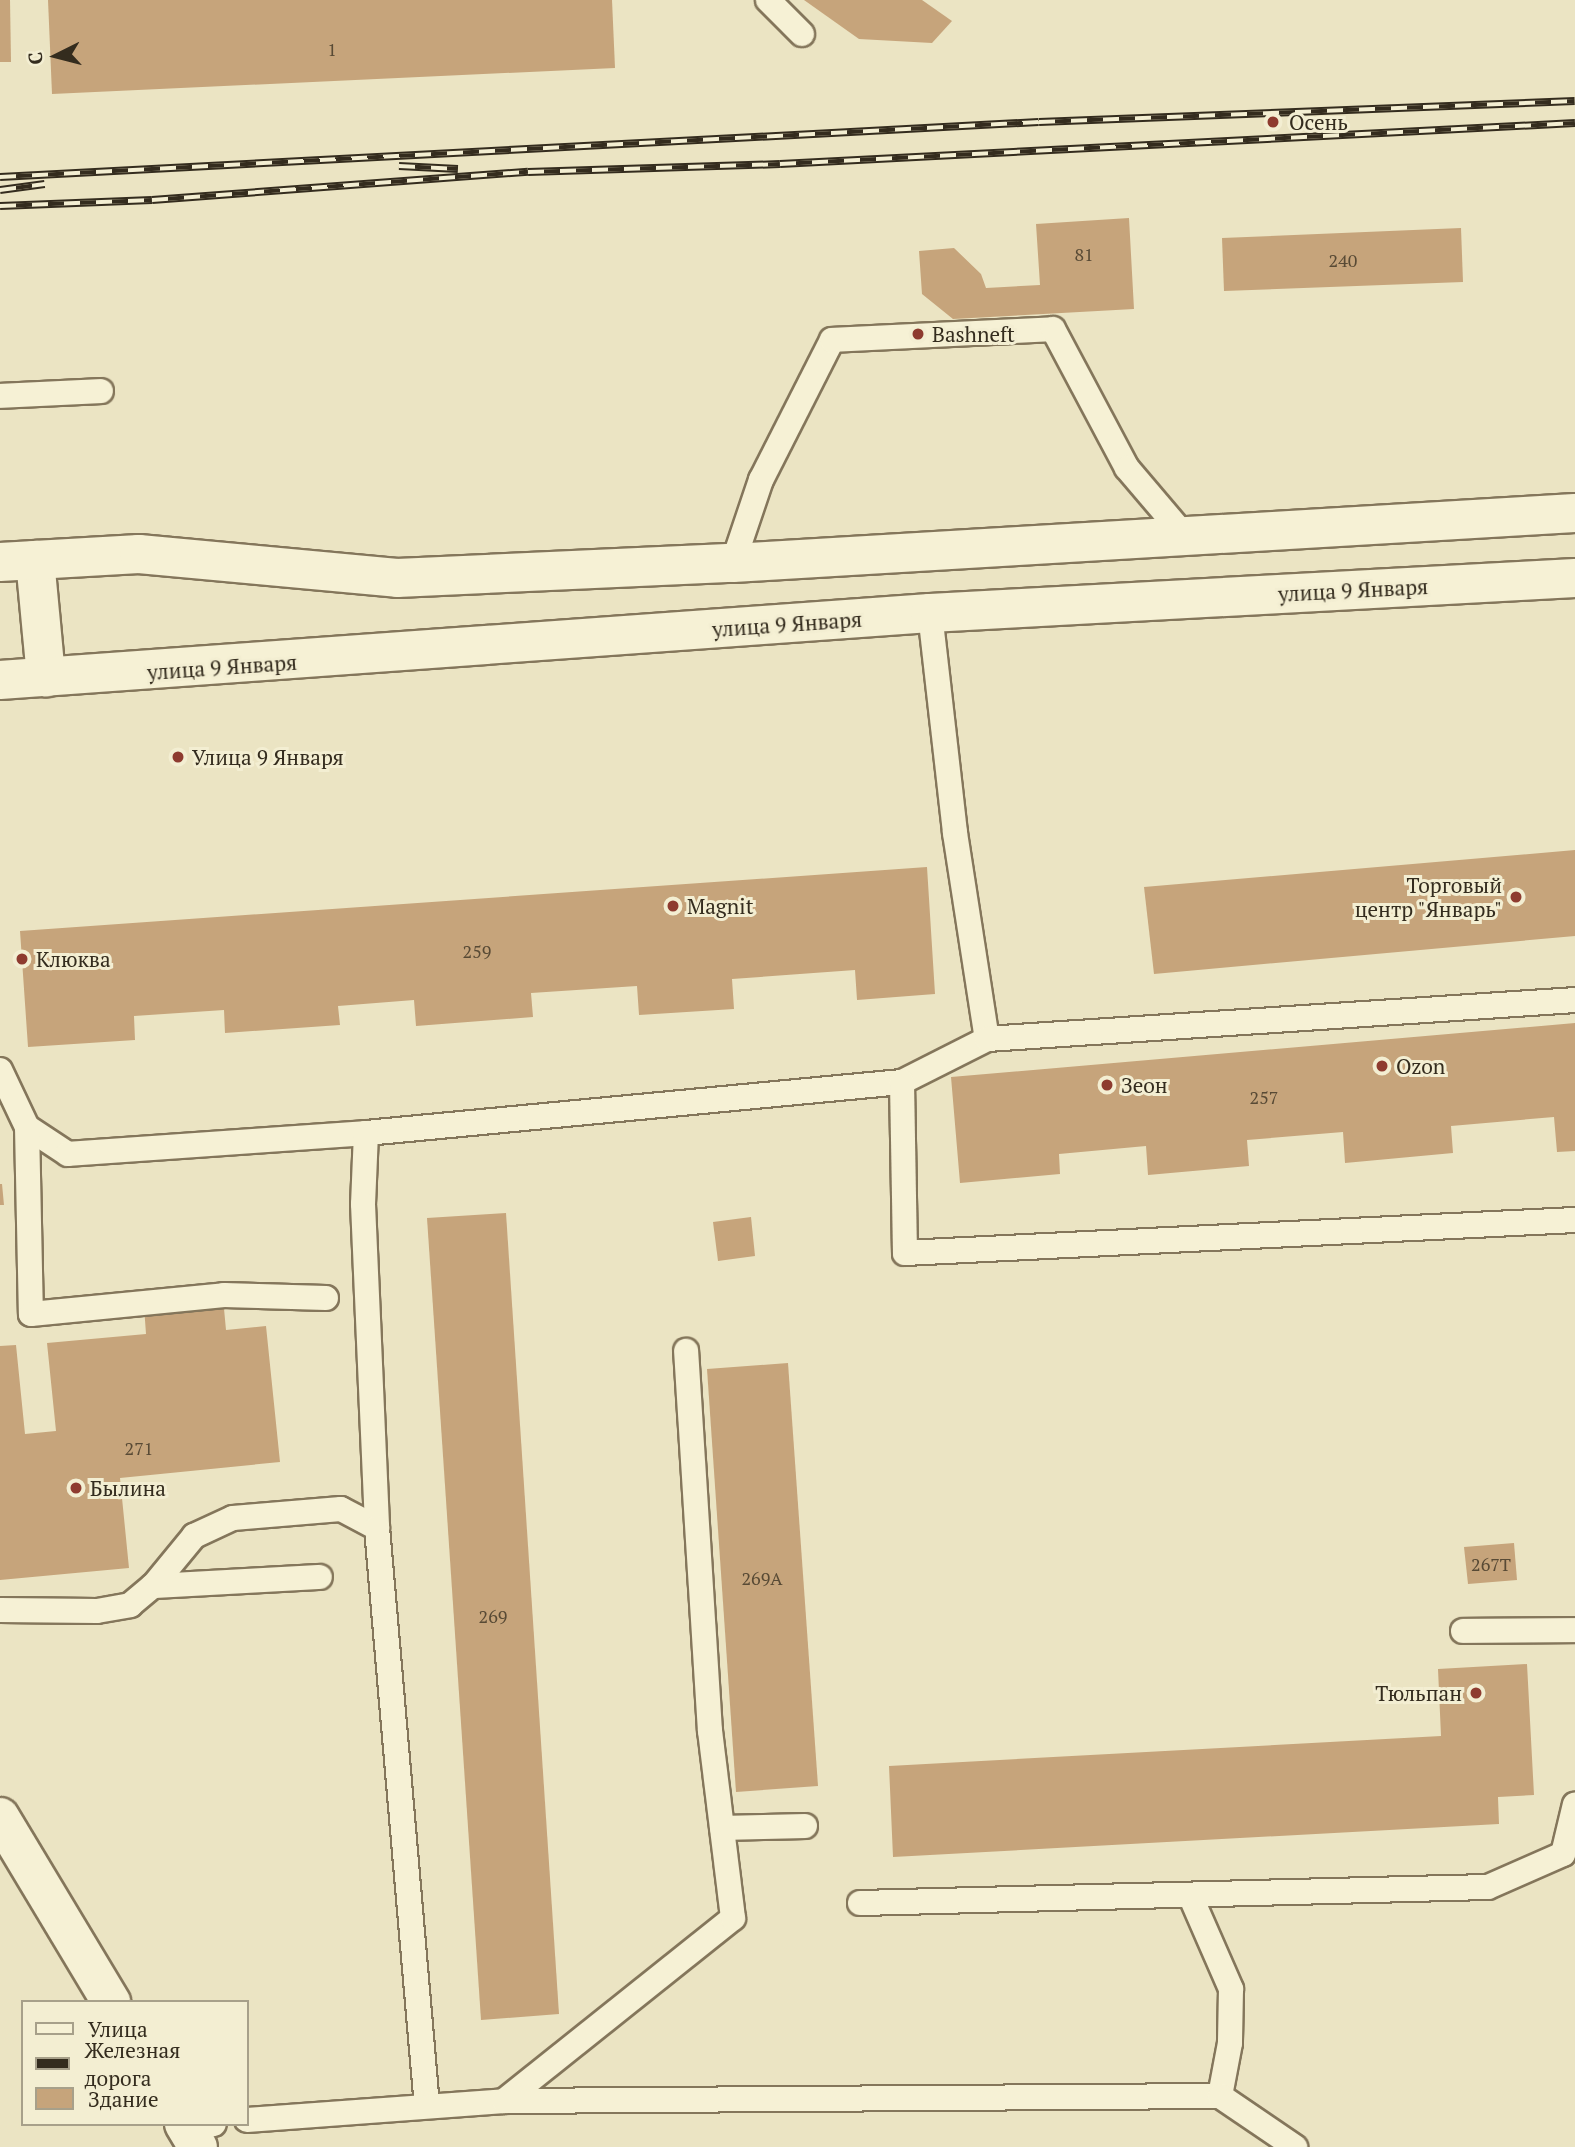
<!DOCTYPE html>
<meta charset="utf-8">
<style>
body{margin:0}
#map{position:relative;width:1575px;height:2147px;overflow:hidden;background:#ebe4c3;font-family:"PT Serif",serif}
div>[style]{position:absolute}
[style*='--x']{left:calc(var(--x)*1px);top:calc(var(--y)*1px);width:calc(var(--w)*1px);rotate:calc(var(--a)*1deg)}
.building>*{inset:0;background:#c6a47b}
.roads{filter:drop-shadow(2px 0 #84765b) drop-shadow(-2px 0 #84765b) drop-shadow(0 2px #84765b) drop-shadow(0 -2px #84765b)}
.lane>*{height:24px;margin:-12px;padding:0 12px;transform-origin:12px;border-radius:12px;background:#f6f1d5}
.secondary>*{height:38px;margin:-19px;padding:0 19px;transform-origin:19px;border-radius:19px;background:#f6f1d5}
.rail>*{height:8px;margin-top:-4px;transform-origin:0;background:repeating-linear-gradient(90deg,#f3eed2 0 16px,#342c1e 0 32px);box-sizing:border-box;border-block:2px solid #342c1e}
.dots>*{width:19px;height:19px;translate:-50% -50%;box-sizing:border-box;border:4px solid #f3eed2;border-radius:50%}
span{translate:-50% -50%;white-space:nowrap;text-align:center;line-height:1.15;-webkit-text-stroke:6px #f3eed2;paint-order:stroke}
.number-label{font-size:18px;color:#584a35}
.number-label span{-webkit-text-stroke-width:0}
.poi-label{font-size:21px;color:#342c1e}
.left{translate:0 -50%;text-align:left}
.right{translate:-100% -50%;text-align:right}
.street-label{font-size:21px;color:#342c1e}
.legend{position:absolute;left:21px;top:2000px;width:228px;height:126px;box-sizing:border-box;background:#f3eed2;border:2px solid #a7a08a;margin:0;padding:9px 12px;list-style:none;font-size:21px;color:#342c1e}
.legend li{display:flex;align-items:center;gap:14px;height:35px}
.legend b{width:35px;border:2px solid #a7a08a}
.north{position:absolute;left:21px;top:21px;width:70px;height:70px;-webkit-text-stroke:5px #f3eed2;paint-order:stroke;rotate:264deg;font-size:19px;font-weight:700;line-height:28px;text-align:center;color:#342c1e}
.north::after{content:'';display:block;margin:auto;width:24px;height:32px;background:#342c1e;clip-path:polygon(50% 0,100% 100%,50% 72%,0 100%)}
</style>
<div id="map">
<div class="building">
<div style="clip-path:polygon(0 0,10px 0,11px 62px,0 62px)"></div>
<div style="clip-path:polygon(48px 0,612px 0,615px 68px,52px 94px)"></div>
<div style="clip-path:polygon(804px 0,922px 0,952px 21px,932px 43px,859px 39px)"></div>
<div style="clip-path:polygon(1129px 218px,1134px 309px,953px 319px,922px 294px,919px 251px,954px 248px,981px 274px,986px 288px,1040px 285px,1036px 224px)"></div>
<div style="clip-path:polygon(1461px 228px,1463px 282px,1224px 291px,1222px 238px)"></div>
<div style="clip-path:polygon(1575px 850px,1575px 936px,1154px 974px,1144px 887px)"></div>
<div style="clip-path:polygon(927px 867px,935px 994px,857px 1000px,855px 970px,732px 979px,734px 1009px,639px 1015px,637px 986px,531px 993px,533px 1017px,416px 1026px,414px 1000px,338px 1006px,340px 1025px,225px 1033px,224px 1010px,134px 1016px,135px 1040px,28px 1047px,20px 931px)"></div>
<div style="clip-path:polygon(1575px 1023px,1575px 1151px,1557px 1152px,1554px 1117px,1451px 1126px,1453px 1153px,1345px 1163px,1343px 1132px,1247px 1140px,1249px 1166px,1148px 1175px,1146px 1146px,1059px 1154px,1060px 1174px,960px 1183px,951px 1077px)"></div>
<div style="clip-path:polygon(0 1184px,2px 1184px,4px 1205px,0 1205px)"></div>
<div style="clip-path:polygon(506px 1213px,559px 2014px,481px 2020px,427px 1218px)"></div>
<div style="clip-path:polygon(751px 1217px,755px 1256px,718px 1261px,713px 1222px)"></div>
<div style="clip-path:polygon(223px 1298px,226px 1330px,266px 1326px,280px 1462px,120px 1478px,129px 1568px,0 1580px,0 1346px,16px 1345px,25px 1434px,56px 1431px,47px 1343px,146px 1334px,144px 1306px)"></div>
<div style="clip-path:polygon(788px 1363px,818px 1786px,736px 1792px,707px 1369px)"></div>
<div style="clip-path:polygon(1514px 1543px,1517px 1580px,1468px 1584px,1464px 1547px)"></div>
<div style="clip-path:polygon(1527px 1664px,1534px 1795px,1498px 1797px,1499px 1824px,893px 1857px,889px 1766px,1441px 1736px,1438px 1669px)"></div>
</div>
<div class="roads">
<div class="lane">
<div style="--x:768;--y:0;--w:48;--a:45"></div>
<div style="--x:0;--y:396;--w:101;--a:-2.8"></div>
<div style="--x:733;--y:563;--w:88;--a:-71.4"></div>
<div style="--x:761;--y:480;--w:157;--a:-63.1"></div>
<div style="--x:832;--y:340;--w:221;--a:-2.8"></div>
<div style="--x:1053;--y:329;--w:157;--a:62"></div>
<div style="--x:1127;--y:468;--w:88;--a:49.6"></div>
<div style="--x:930;--y:613;--w:221;--a:83.5"></div>
<div style="--x:955;--y:833;--w:208;--a:81.2"></div>
<div style="--x:0;--y:1070;--w:63;--a:64.7"></div>
<div style="--x:27;--y:1127;--w:49;--a:33.4"></div>
<div style="--x:68;--y:1154;--w:299;--a:-4"></div>
<div style="--x:366;--y:1133;--w:538;--a:-5.44"></div>
<div style="--x:902;--y:1082;--w:95;--a:-26.8"></div>
<div style="--x:987;--y:1039;--w:589;--a:-3.79"></div>
<div style="--x:902;--y:1082;--w:171;--a:89"></div>
<div style="--x:905;--y:1253;--w:671;--a:-2.82"></div>
<div style="--x:27;--y:1127;--w:187;--a:88.8"></div>
<div style="--x:31;--y:1314;--w:194;--a:-5.6"></div>
<div style="--x:224;--y:1295;--w:102;--a:1.7"></div>
<div style="--x:366;--y:1133;--w:71;--a:92.4"></div>
<div style="--x:363;--y:1204;--w:324;--a:87.5"></div>
<div style="--x:153;--y:1586;--w:167;--a:-3.1"></div>
<div style="--x:0;--y:1610;--w:97;--a:0.6"></div>
<div style="--x:97;--y:1611;--w:34;--a:-10"></div>
<div style="--x:130;--y:1605;--w:30;--a:-40"></div>
<div style="--x:153;--y:1586;--w:65;--a:-50.6"></div>
<div style="--x:194;--y:1536;--w:43;--a:-24.8"></div>
<div style="--x:233;--y:1518;--w:108;--a:-4.8"></div>
<div style="--x:341;--y:1509;--w:41;--a:27.8"></div>
<div style="--x:377;--y:1528;--w:580;--a:85.06"></div>
<div style="--x:1463;--y:1631;--w:112;--a:-0.5"></div>
<div style="--x:722;--y:1828;--w:83;--a:-1.4"></div>
<div style="--x:1190;--y:1895;--w:103;--a:66.4"></div>
<div style="--x:1231;--y:1989;--w:54;--a:91.1"></div>
<div style="--x:1230;--y:2043;--w:54;--a:100.7"></div>
<div style="--x:860;--y:1903;--w:628;--a:-1.46"></div>
<div style="--x:1488;--y:1887;--w:82;--a:-23.7"></div>
<div style="--x:1563;--y:1854;--w:51;--a:-76.5"></div>
<div style="--x:504;--y:2101;--w:293;--a:-38.6"></div>
<div style="--x:733;--y:1918;--w:188;--a:-97"></div>
<div style="--x:710;--y:1731;--w:381;--a:-93.6"></div>
<div style="--x:247;--y:2120;--w:258;--a:-4.2"></div>
<div style="--x:504;--y:2101;--w:716;--a:-0.4"></div>
<div style="--x:1220;--y:2096;--w:91;--a:34.2"></div>
<div style="--x:186;--y:2128;--w:28;--a:-8"></div>
</div>
<div class="secondary">
<div style="--x:35;--y:560;--w:118;--a:84.6"></div>
<div style="--x:0;--y:562;--w:139;--a:-3.3"></div>
<div style="--x:139;--y:554;--w:259;--a:5.3"></div>
<div style="--x:397;--y:578;--w:336;--a:-2.6"></div>
<div style="--x:733;--y:563;--w:843;--a:-3.4"></div>
<div style="--x:0;--y:680;--w:932;--a:-4.12"></div>
<div style="--x:930;--y:613;--w:646;--a:-3.11"></div>
<div style="--x:0;--y:1817;--w:216;--a:59"></div>
<div style="--x:184;--y:2124;--w:27;--a:59"></div>
</div>
</div>
<div class="rail">
<div style="--x:399;--y:166;--w:59;--a:2.9"></div>
<div style="--x:0;--y:177;--w:1040;--a:-3.03"></div>
<div style="--x:1039;--y:122;--w:536;--a:-2.24"></div>
<div style="--x:0;--y:190;--w:45;--a:-7.6"></div>
<div style="--x:0;--y:206;--w:152;--a:-2.3"></div>
<div style="--x:152;--y:200;--w:377;--a:-4.3"></div>
<div style="--x:528;--y:172;--w:252;--a:-1.8"></div>
<div style="--x:780;--y:164;--w:796;--a:-2.95"></div>
</div>
<div class="dots">
<div style="left:1273px;top:122px;background:#8e3b2f"></div>
<div style="left:918px;top:334px;background:#8e3b2f"></div>
<div style="left:178px;top:757px;background:#8e3b2f"></div>
<div style="left:1516px;top:897px;background:#8e3b2f"></div>
<div style="left:673px;top:906px;background:#8e3b2f"></div>
<div style="left:22px;top:959px;background:#8e3b2f"></div>
<div style="left:1382px;top:1066px;background:#8e3b2f"></div>
<div style="left:1107px;top:1085px;background:#8e3b2f"></div>
<div style="left:76px;top:1488px;background:#8e3b2f"></div>
<div style="left:1476px;top:1693px;background:#8e3b2f"></div>
</div>
<div class="number-label">
<span style="left:332px;top:49px">1</span>
<span style="left:1084px;top:254px">81</span>
<span style="left:1343px;top:260px">240</span>
<span style="left:477px;top:951px">259</span>
<span style="left:1264px;top:1097px">257</span>
<span style="left:139px;top:1448px">271</span>
<span style="left:1491px;top:1564px">267Т</span>
<span style="left:762px;top:1578px">269А</span>
<span style="left:493px;top:1616px">269</span>
</div>
<div class="poi-label">
<span class="left" style="left:1289px;top:122px">Осень</span>
<span class="left" style="left:932px;top:334px">Bashneft</span>
<span class="left" style="left:192px;top:757px">Улица 9 Января</span>
<span class="right" style="left:1502px;top:897px">Торговый<br>центр "Январь"</span>
<span class="left" style="left:687px;top:906px">Magnit</span>
<span class="left" style="left:36px;top:959px">Клюква</span>
<span class="left" style="left:1396px;top:1066px">Ozon</span>
<span class="left" style="left:1121px;top:1085px">Зеон</span>
<span class="left" style="left:90px;top:1488px">Былина</span>
<span class="right" style="left:1462px;top:1693px">Тюльпан</span>
</div>
<div class="street-label">
<span style="left:1353px;top:590px;rotate:-3deg">улица 9 Января</span>
<span style="left:787px;top:624px;rotate:-4deg">улица 9 Января</span>
<span style="left:222px;top:667px;rotate:-4deg">улица 9 Января</span>
</div>
<ul class="legend">
<li><b style="height:9px;background:#f6f1d5"></b>Улица</li>
<li><b style="height:9px;background:#342c1e"></b>Железная дорога</li>
<li><b style="height:19px;background:#c6a47b"></b>Здание</li>
</ul>
<div class="north">С</div>
</div>
